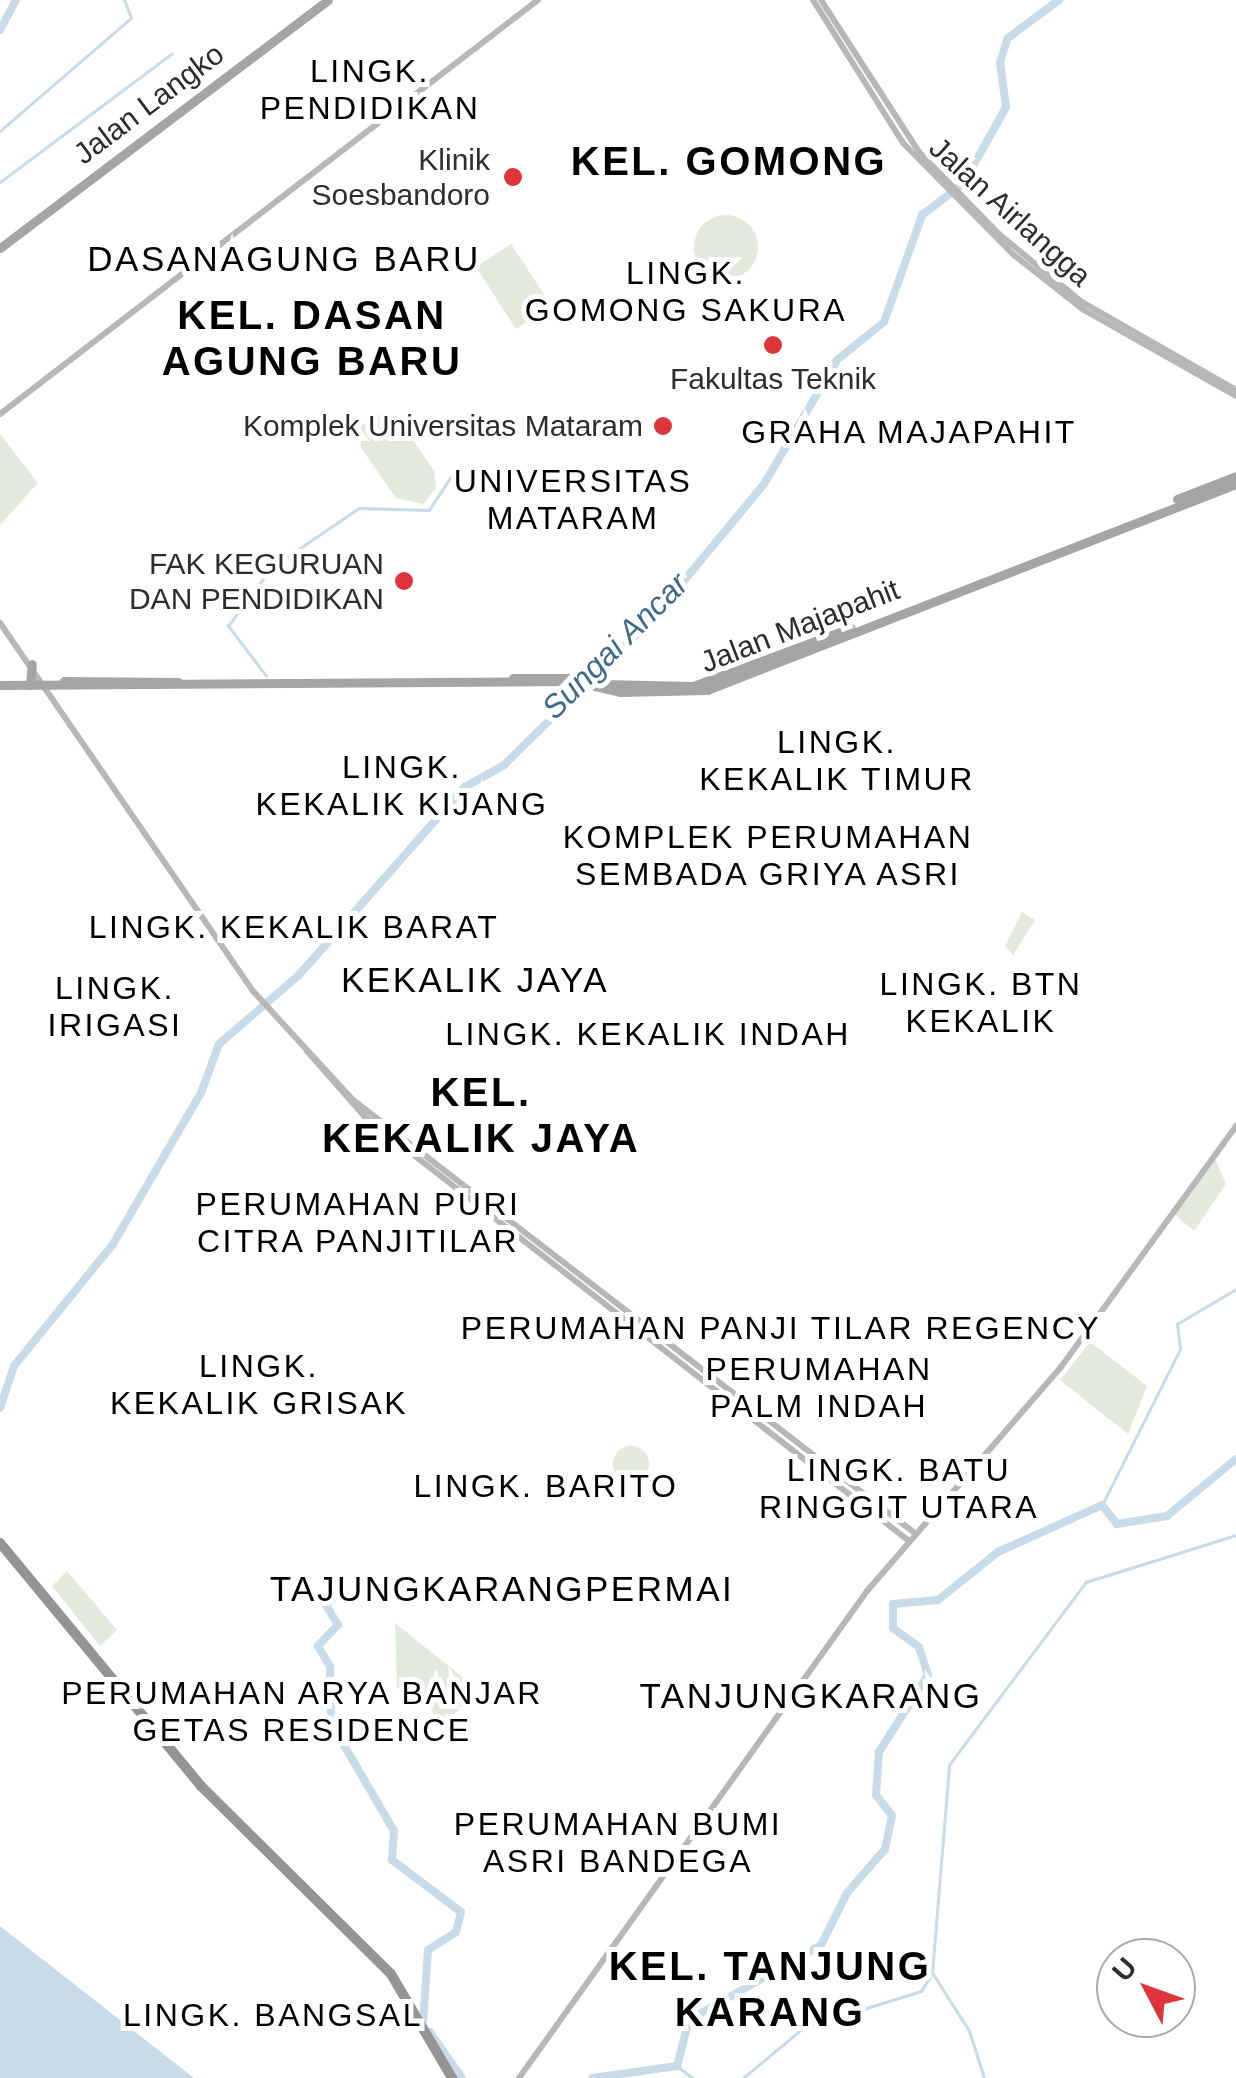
<!DOCTYPE html>
<style>
body{margin:0}
#map{position:relative;width:1236px;height:2078px;overflow:hidden;background:#fff;font-family:Helvetica,sans-serif}
div>[style]{position:absolute}
[style*='--x']{left:calc(var(--x)*1px);top:calc(var(--y)*1px);width:calc(var(--w)*1px);rotate:calc(var(--a)*1deg)}
.green>*{inset:0;background:#e2eadb}
.round{border-radius:50%}
.water>*{inset:0;background:#c7dbe9}
.stream>*{height:2.5px;margin:-1.25px;padding:0 1.25px;transform-origin:1.25px;border-radius:1.25px;background:#c7dbe9}
.river>*{height:8px;margin:-4px;padding:0 4px;transform-origin:4px;border-radius:4px;background:#c7dbe9}
.secondary>*{height:6px;margin:-3px;padding:0 3px;transform-origin:3px;border-radius:3px;background:#b7b7b7}
.primary>*{height:9px;margin:-4.5px;padding:0 4.5px;transform-origin:4.5px;border-radius:4.5px;background:#a5a5a5}
.highway>*{height:10px;margin:-5px;padding:0 5px;transform-origin:5px;border-radius:5px;background:#949494}
.dots>*{width:28px;height:28px;translate:-50% -50%;box-sizing:border-box;border:5px solid #fff;border-radius:50%}
span{translate:-50% -50%;white-space:nowrap;text-align:center;line-height:1.15;-webkit-text-stroke:10px #fff;paint-order:stroke}
.street-label{font-size:30px;color:#2d2d2d}
.poi-label{font-size:30px;color:#2d2d2d}
.right{translate:-100% -50%;text-align:right}
.neighbourhood-label{font-size:32px;color:#000;letter-spacing:2.5px}
.water-label{font-size:32px;color:#3f6a8b;font-style:italic}
.quarter-label{font-size:35px;color:#000;letter-spacing:2.5px}
.district-label{font-size:40px;color:#000;font-weight:700;letter-spacing:2.5px}
.north{position:absolute;left:1096px;top:1938px;width:100px;height:100px;box-sizing:border-box;background:#fff;border:2px solid #ababab;border-radius:50%;rotate:311deg;font-size:28px;font-weight:700;line-height:40px;text-align:center;color:#2d2d2d}
.north::after{content:'';display:block;margin:auto;width:35px;height:45px;background:#de353a;clip-path:polygon(50% 0,100% 100%,50% 72%,0 100%)}
</style>
<div id="map">
<div class="green">
<div class="round" style="left:694px;top:215px;width:64px;height:64px"></div>
<div style="clip-path:polygon(511px 244px,551px 305px,516px 329px,476px 267px)"></div>
<div style="clip-path:polygon(378px 414px,400px 421px,434px 471px,436px 488px,423px 504px,396px 498px,361px 448px,361px 426px)"></div>
<div style="clip-path:polygon(0 434px,38px 483px,0 525px)"></div>
<div style="clip-path:polygon(1022px 912px,1035px 920px,1013px 955px,1005px 946px)"></div>
<div style="clip-path:polygon(1215px 1158px,1226px 1184px,1194px 1231px,1173px 1213px)"></div>
<div style="clip-path:polygon(1090px 1342px,1147px 1386px,1128px 1434px,1060px 1380px)"></div>
<div class="round" style="left:613px;top:1446px;width:36px;height:36px"></div>
<div style="clip-path:polygon(67px 1571px,117px 1630px,100px 1646px,52px 1586px)"></div>
<div style="clip-path:polygon(395px 1623px,476px 1688px,444px 1728px,426px 1703px,397px 1688px)"></div>
</div>
<div class="water">
<div style="clip-path:polygon(0 1926px,194px 2078px,0 2078px)"></div>
</div>
<div class="stream">
<div style="--x:0;--y:131;--w:173;--a:-40.8"></div>
<div style="--x:131;--y:18;--w:19;--a:-111"></div>
<div style="--x:0;--y:182;--w:214;--a:-36.8"></div>
<div style="--x:266;--y:676;--w:63;--a:-127.2"></div>
<div style="--x:228;--y:626;--w:74;--a:-53.3"></div>
<div style="--x:272;--y:567;--w:105;--a:-34.1"></div>
<div style="--x:359;--y:508;--w:70;--a:1.6"></div>
<div style="--x:429;--y:510;--w:45;--a:-56.7"></div>
<div style="--x:1102;--y:1505;--w:174;--a:-63.4"></div>
<div style="--x:1180;--y:1349;--w:25;--a:-97"></div>
<div style="--x:1177;--y:1324;--w:69;--a:-30.7"></div>
<div style="--x:677;--y:2066;--w:20;--a:37"></div>
<div style="--x:743;--y:2078;--w:78;--a:-39.8"></div>
<div style="--x:803;--y:2028;--w:124;--a:-17.4"></div>
<div style="--x:921;--y:1991;--w:19;--a:-58"></div>
<div style="--x:984;--y:2078;--w:49;--a:-107.7"></div>
<div style="--x:969;--y:2031;--w:69;--a:-122.5"></div>
<div style="--x:932;--y:1973;--w:209;--a:-85.3"></div>
<div style="--x:949;--y:1765;--w:229;--a:-53.2"></div>
<div style="--x:1086;--y:1582;--w:157;--a:-17.4"></div>
</div>
<div class="river">
<div style="--x:0;--y:30;--w:34;--a:-62"></div>
<div style="--x:0;--y:1408;--w:44;--a:-71.6"></div>
<div style="--x:14;--y:1366;--w:157;--a:-50.9"></div>
<div style="--x:113;--y:1244;--w:175;--a:-59.8"></div>
<div style="--x:201;--y:1093;--w:52;--a:-69.8"></div>
<div style="--x:219;--y:1044;--w:106;--a:-40.8"></div>
<div style="--x:299;--y:975;--w:251;--a:-48.6"></div>
<div style="--x:465;--y:787;--w:45;--a:-29.4"></div>
<div style="--x:504;--y:765;--w:211;--a:-44.6"></div>
<div style="--x:654;--y:617;--w:173;--a:-50.4"></div>
<div style="--x:764;--y:484;--w:144;--a:-59.5"></div>
<div style="--x:837;--y:360;--w:60;--a:-39"></div>
<div style="--x:884;--y:322;--w:114;--a:-70.4"></div>
<div style="--x:922;--y:215;--w:51;--a:-37.1"></div>
<div style="--x:963;--y:184;--w:88;--a:-60.8"></div>
<div style="--x:1006;--y:107;--w:45;--a:-97.6"></div>
<div style="--x:1000;--y:62;--w:25;--a:-72"></div>
<div style="--x:1008;--y:38;--w:64;--a:-36.7"></div>
<div style="--x:333;--y:1598;--w:10;--a:135"></div>
<div style="--x:326;--y:1605;--w:23;--a:59"></div>
<div style="--x:338;--y:1625;--w:29;--a:134"></div>
<div style="--x:318;--y:1646;--w:24;--a:60"></div>
<div style="--x:330;--y:1667;--w:56;--a:89"></div>
<div style="--x:331;--y:1723;--w:125;--a:59.7"></div>
<div style="--x:394;--y:1831;--w:29;--a:94"></div>
<div style="--x:392;--y:1860;--w:86;--a:37"></div>
<div style="--x:461;--y:1912;--w:21;--a:104"></div>
<div style="--x:456;--y:1932;--w:33;--a:147"></div>
<div style="--x:428;--y:1950;--w:71;--a:94"></div>
<div style="--x:430;--y:2032;--w:56;--a:55.2"></div>
<div style="--x:592;--y:2078;--w:86;--a:-8"></div>
<div style="--x:677;--y:2066;--w:48;--a:-75.4"></div>
<div style="--x:689;--y:2020;--w:152;--a:-29.6"></div>
<div style="--x:821;--y:1945;--w:58;--a:-63.4"></div>
<div style="--x:847;--y:1893;--w:58;--a:-49.2"></div>
<div style="--x:885;--y:1849;--w:34;--a:-78"></div>
<div style="--x:892;--y:1816;--w:26;--a:-127"></div>
<div style="--x:876;--y:1795;--w:43;--a:-86"></div>
<div style="--x:879;--y:1752;--w:91;--a:-57.5"></div>
<div style="--x:928;--y:1675;--w:29;--a:-108"></div>
<div style="--x:919;--y:1647;--w:32;--a:-144"></div>
<div style="--x:893;--y:1628;--w:24;--a:-90"></div>
<div style="--x:893;--y:1604;--w:45;--a:-5.1"></div>
<div style="--x:938;--y:1600;--w:77;--a:-38.7"></div>
<div style="--x:998;--y:1552;--w:114;--a:-24.3"></div>
<div style="--x:1102;--y:1505;--w:24;--a:52"></div>
<div style="--x:1117;--y:1524;--w:51;--a:-9.1"></div>
<div style="--x:1167;--y:1516;--w:89;--a:-39.6"></div>
</div>
<div class="secondary">
<div style="--x:813;--y:0;--w:169;--a:57.8"></div>
<div style="--x:903;--y:143;--w:158;--a:45.3"></div>
<div style="--x:1014;--y:255;--w:89;--a:38.2"></div>
<div style="--x:1084;--y:310;--w:175;--a:29.5"></div>
<div style="--x:821;--y:0;--w:181;--a:57.2"></div>
<div style="--x:919;--y:152;--w:116;--a:45.7"></div>
<div style="--x:1000;--y:235;--w:106;--a:39.3"></div>
<div style="--x:1082;--y:302;--w:177;--a:29.7"></div>
<div style="--x:0;--y:414;--w:679;--a:-37.58"></div>
<div style="--x:0;--y:623;--w:447;--a:55.5"></div>
<div style="--x:253;--y:991;--w:148;--a:47.5"></div>
<div style="--x:353;--y:1100;--w:711;--a:37.63"></div>
<div style="--x:307;--y:1051;--w:88;--a:48.7"></div>
<div style="--x:365;--y:1117;--w:690;--a:37.93"></div>
<div style="--x:519;--y:2078;--w:599;--a:-54.45"></div>
<div style="--x:867;--y:1591;--w:296;--a:-49.1"></div>
<div style="--x:1061;--y:1367;--w:298;--a:-54"></div>
</div>
<div class="primary">
<div style="--x:0;--y:248;--w:411;--a:-37.1"></div>
<div style="--x:1177;--y:499;--w:63;--a:-21.3"></div>
<div style="--x:513;--y:678;--w:69;--a:0"></div>
<div style="--x:64;--y:681;--w:114;--a:0.5"></div>
<div style="--x:602;--y:684;--w:91;--a:1.3"></div>
<div style="--x:693;--y:686;--w:168;--a:-20.2"></div>
<div style="--x:0;--y:685;--w:574;--a:-0.4"></div>
<div style="--x:574;--y:681;--w:47;--a:13.4"></div>
<div style="--x:620;--y:692;--w:87;--a:-1.3"></div>
<div style="--x:707;--y:690;--w:568;--a:-21.28"></div>
<div style="--x:30;--y:685;--w:21;--a:-85"></div>
</div>
<div class="highway">
<div style="--x:0;--y:1543;--w:315;--a:50.4"></div>
<div style="--x:201;--y:1786;--w:267;--a:44.7"></div>
<div style="--x:391;--y:1974;--w:121;--a:59.6"></div>
</div>
<div class="dots">
<div style="left:513px;top:177px;background:#de353a"></div>
<div style="left:773px;top:345px;background:#de353a"></div>
<div style="left:663px;top:426px;background:#de353a"></div>
<div style="left:404px;top:581px;background:#de353a"></div>
</div>
<div class="street-label">
<span style="left:149px;top:104px;rotate:-37deg">Jalan Langko</span>
<span style="left:1010px;top:212px;rotate:42deg">Jalan Airlangga</span>
<span style="left:800px;top:626px;rotate:-21deg">Jalan Majapahit</span>
</div>
<div class="poi-label">
<span class="right" style="left:490px;top:177px">Klinik<br>Soesbandoro</span>
<span style="left:773px;top:379px">Fakultas Teknik</span>
<span class="right" style="left:643px;top:426px">Komplek Universitas Mataram</span>
<span class="right" style="left:384px;top:581px">FAK KEGURUAN<br>DAN PENDIDIKAN</span>
</div>
<div class="neighbourhood-label">
<span style="left:370px;top:90px">LINGK.<br>PENDIDIKAN</span>
<span style="left:686px;top:292px">LINGK.<br>GOMONG SAKURA</span>
<span style="left:909px;top:432px">GRAHA MAJAPAHIT</span>
<span style="left:573px;top:500px">UNIVERSITAS<br>MATARAM</span>
<span style="left:837px;top:761px">LINGK.<br>KEKALIK TIMUR</span>
<span style="left:402px;top:786px">LINGK.<br>KEKALIK KIJANG</span>
<span style="left:768px;top:856px">KOMPLEK PERUMAHAN<br>SEMBADA GRIYA ASRI</span>
<span style="left:294px;top:927px">LINGK. KEKALIK BARAT</span>
<span style="left:981px;top:1003px">LINGK. BTN<br>KEKALIK</span>
<span style="left:115px;top:1007px">LINGK.<br>IRIGASI</span>
<span style="left:648px;top:1034px">LINGK. KEKALIK INDAH</span>
<span style="left:358px;top:1223px">PERUMAHAN PURI<br>CITRA PANJITILAR</span>
<span style="left:781px;top:1328px">PERUMAHAN PANJI TILAR REGENCY</span>
<span style="left:259px;top:1385px">LINGK.<br>KEKALIK GRISAK</span>
<span style="left:819px;top:1388px">PERUMAHAN<br>PALM INDAH</span>
<span style="left:899px;top:1489px">LINGK. BATU<br>RINGGIT UTARA</span>
<span style="left:546px;top:1486px">LINGK. BARITO</span>
<span style="left:302px;top:1712px">PERUMAHAN ARYA BANJAR<br>GETAS RESIDENCE</span>
<span style="left:618px;top:1843px">PERUMAHAN BUMI<br>ASRI BANDEGA</span>
<span style="left:273px;top:2015px">LINGK. BANGSAL</span>
</div>
<div class="water-label">
<span style="left:615px;top:646px;rotate:-45deg">Sungai Ancar</span>
</div>
<div class="quarter-label">
<span style="left:284px;top:259px">DASANAGUNG BARU</span>
<span style="left:475px;top:980px">KEKALIK JAYA</span>
<span style="left:502px;top:1589px">TAJUNGKARANGPERMAI</span>
<span style="left:811px;top:1696px">TANJUNGKARANG</span>
</div>
<div class="district-label">
<span style="left:729px;top:161px">KEL. GOMONG</span>
<span style="left:312px;top:338px">KEL. DASAN<br>AGUNG BARU</span>
<span style="left:481px;top:1115px">KEL.<br>KEKALIK JAYA</span>
<span style="left:770px;top:1989px">KEL. TANJUNG<br>KARANG</span>
</div>
<div class="north">U</div>
</div>
